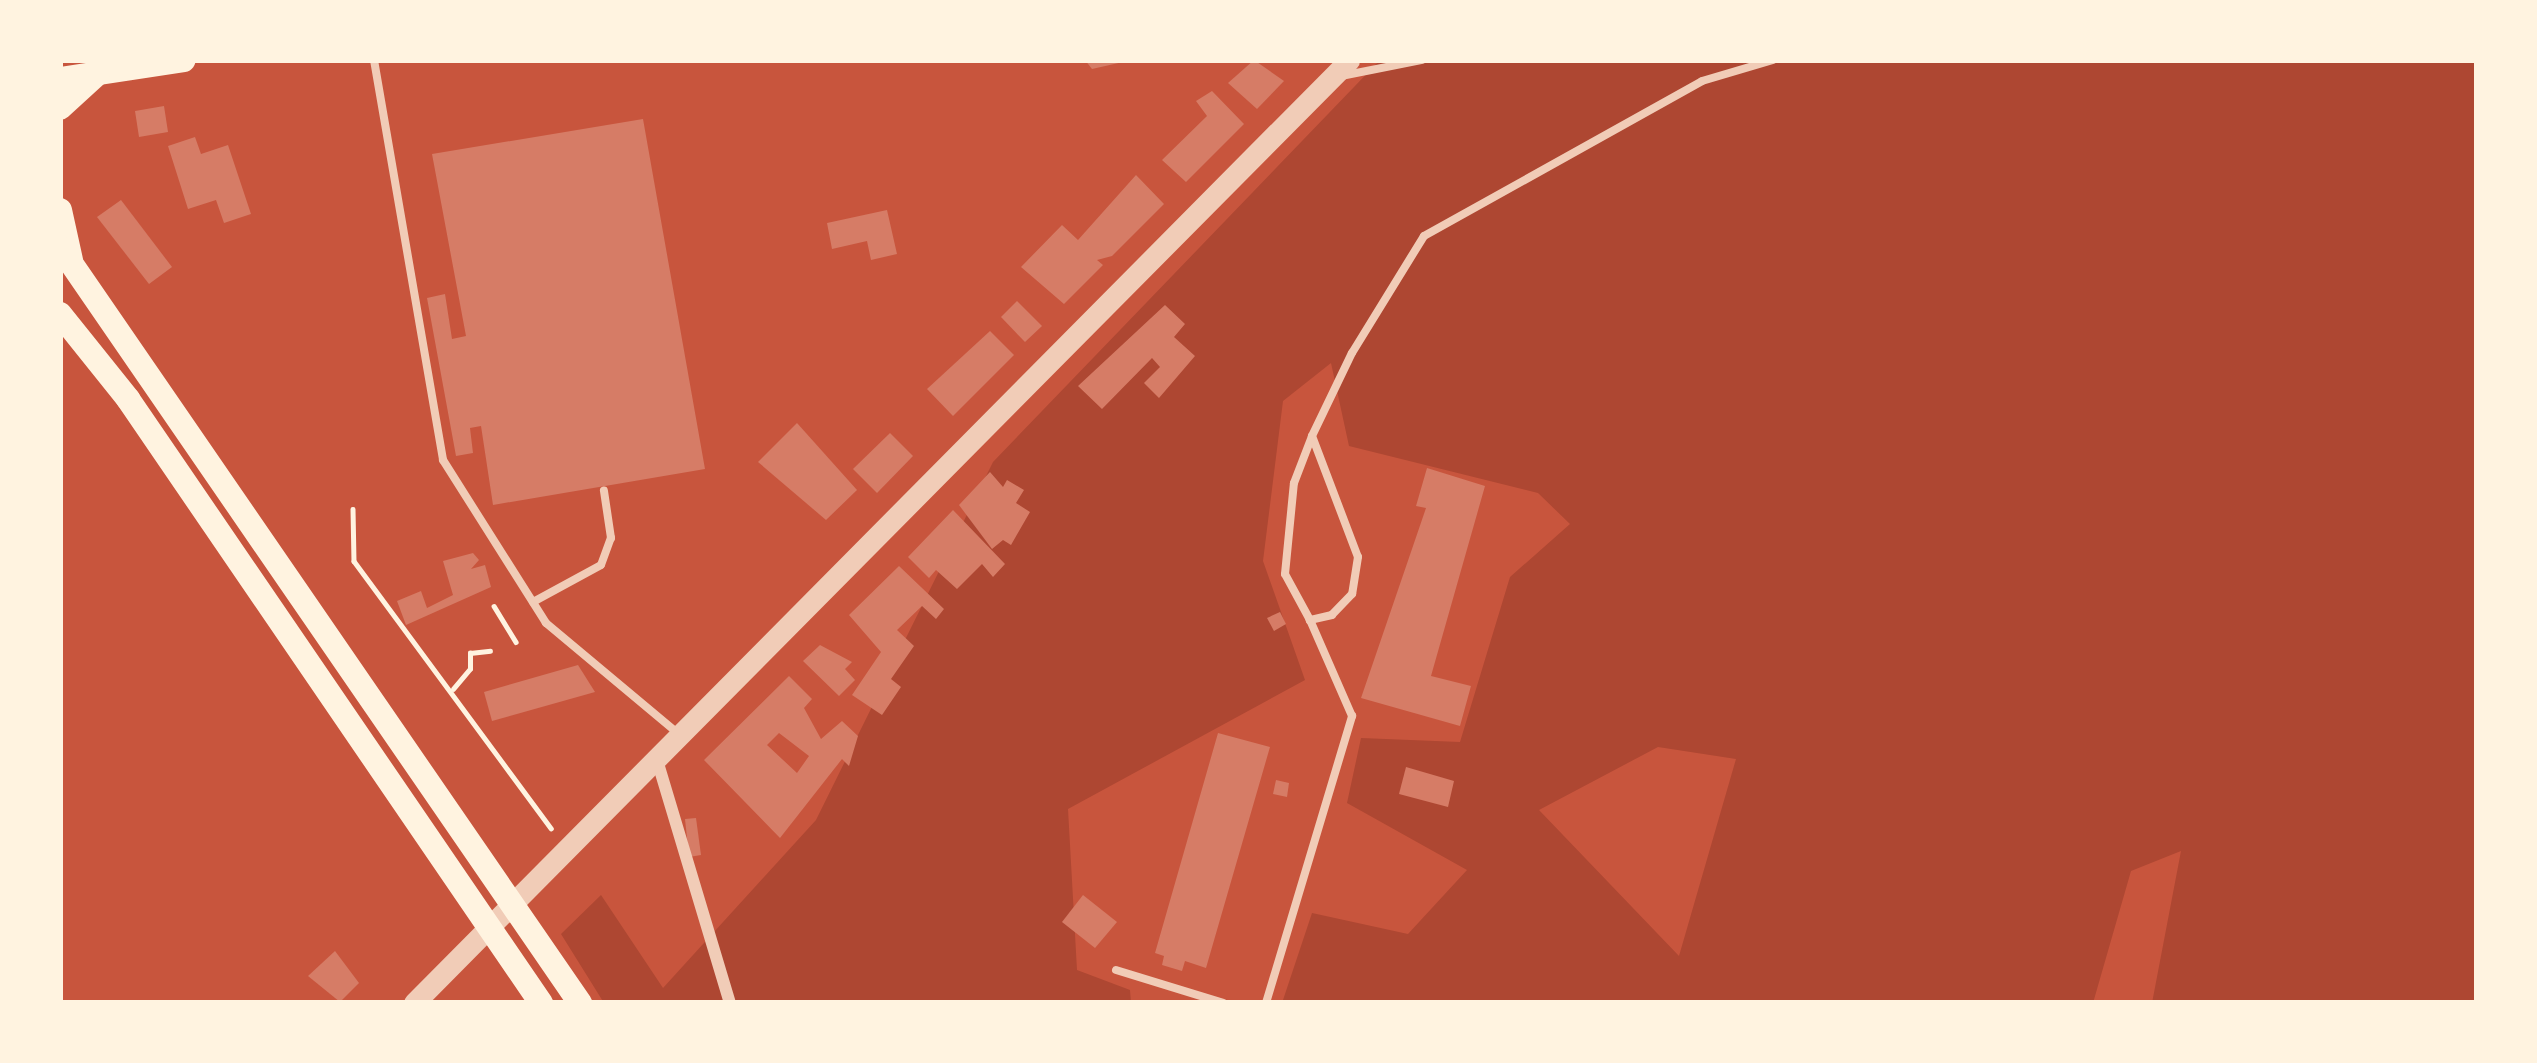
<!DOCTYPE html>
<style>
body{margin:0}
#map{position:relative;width:2537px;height:1063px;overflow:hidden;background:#c8553d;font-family:Georgia,serif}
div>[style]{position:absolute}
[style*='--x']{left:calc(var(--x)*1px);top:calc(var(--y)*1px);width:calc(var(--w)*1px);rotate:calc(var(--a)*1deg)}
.green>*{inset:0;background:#ae4732}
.building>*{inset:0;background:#d67c66}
.path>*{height:4.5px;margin:-2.25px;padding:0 2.25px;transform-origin:2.25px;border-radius:2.25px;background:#fff3e0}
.service>*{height:8px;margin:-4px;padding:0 4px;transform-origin:4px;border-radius:4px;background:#f1ccb7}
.minor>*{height:12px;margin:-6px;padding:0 6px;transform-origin:6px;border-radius:6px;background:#f1ccb7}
.tertiary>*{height:21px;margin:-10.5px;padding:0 10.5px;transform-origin:10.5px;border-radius:10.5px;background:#f1ccb7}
.primary>*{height:24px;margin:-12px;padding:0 12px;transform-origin:12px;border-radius:12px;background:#fff3e0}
span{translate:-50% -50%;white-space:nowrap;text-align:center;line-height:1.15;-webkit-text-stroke:12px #fff3e0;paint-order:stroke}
.frame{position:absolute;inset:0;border:63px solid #fff3e0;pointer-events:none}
</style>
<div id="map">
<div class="green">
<div style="clip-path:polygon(evenodd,1380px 60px,2477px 60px,2477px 1003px,2152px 1003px,2181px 851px,2131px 871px,2093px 1003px,1282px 1003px,1312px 913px,1408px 934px,1467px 870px,1347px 803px,1361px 738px,1460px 742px,1510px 577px,1570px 524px,1538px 493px,1349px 446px,1331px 363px,1283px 401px,1263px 561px,1305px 680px,1068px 809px,1077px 970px,1130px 990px,1131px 1003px,604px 1003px,561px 934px,601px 895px,663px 988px,816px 820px,993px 462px,1380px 60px,1658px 747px,1736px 759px,1679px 956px,1539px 810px,1658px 747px)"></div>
</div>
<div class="building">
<div style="clip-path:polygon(1085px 60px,1123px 60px,1123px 62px,1092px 69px)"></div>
<div style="clip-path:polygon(1254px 60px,1284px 81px,1257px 109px,1228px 83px)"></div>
<div style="clip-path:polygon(1212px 91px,1244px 124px,1186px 182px,1162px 160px,1207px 116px,1196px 101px)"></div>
<div style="clip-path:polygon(164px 106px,168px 132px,139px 137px,135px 111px)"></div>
<div style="clip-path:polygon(643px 119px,705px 469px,493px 505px,481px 426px,470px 428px,473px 453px,456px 456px,427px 298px,445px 294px,452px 339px,466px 336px,432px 154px)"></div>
<div style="clip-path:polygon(195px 137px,201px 154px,228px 145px,251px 214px,224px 223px,216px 200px,188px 209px,168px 146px)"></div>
<div style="clip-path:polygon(1136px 175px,1164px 204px,1112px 256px,1097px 260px,1103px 265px,1064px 304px,1021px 267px,1062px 225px,1078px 240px)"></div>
<div style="clip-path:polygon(121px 200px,172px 267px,149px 284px,97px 217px)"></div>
<div style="clip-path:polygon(887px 210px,897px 254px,871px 260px,867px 241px,832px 249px,827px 223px)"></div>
<div style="clip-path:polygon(1017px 301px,1042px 326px,1025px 342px,1001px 317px)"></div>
<div style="clip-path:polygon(1165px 305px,1185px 324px,1174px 337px,1195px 356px,1159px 398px,1144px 383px,1160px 367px,1152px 358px,1102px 409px,1078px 386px)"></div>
<div style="clip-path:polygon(990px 331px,1014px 355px,953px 416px,927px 389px)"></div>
<div style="clip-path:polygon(797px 423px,857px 490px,826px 520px,758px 462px)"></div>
<div style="clip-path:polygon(890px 433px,913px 456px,877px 493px,853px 469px)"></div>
<div style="clip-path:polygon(1427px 468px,1485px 486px,1431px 676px,1471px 686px,1460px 726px,1361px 698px,1426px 508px,1416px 506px)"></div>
<div style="clip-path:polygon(990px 472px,1003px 487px,1007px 480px,1024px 490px,1016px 503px,1030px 512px,1011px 545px,1003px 540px,992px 549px,959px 505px)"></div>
<div style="clip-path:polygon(953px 510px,1005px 564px,993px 577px,982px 564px,957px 589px,936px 570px,929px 578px,908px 557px)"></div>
<div style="clip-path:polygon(473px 553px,479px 560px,471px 569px,485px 565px,491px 587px,406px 625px,397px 601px,421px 591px,427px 608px,453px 595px,443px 561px)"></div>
<div style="clip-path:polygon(899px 566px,944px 609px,936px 619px,922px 606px,897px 630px,914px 646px,891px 679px,901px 687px,882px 715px,852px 695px,881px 652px,849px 615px)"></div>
<div style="clip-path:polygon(1280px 612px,1286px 624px,1274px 631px,1267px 618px)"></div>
<div style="clip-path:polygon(820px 645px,852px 662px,845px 669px,855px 680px,839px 696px,803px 661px)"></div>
<div style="clip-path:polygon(578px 665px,595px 692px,492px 721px,484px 692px)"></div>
<div style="clip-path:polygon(evenodd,789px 676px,812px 699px,804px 708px,821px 739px,842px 721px,858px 736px,849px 766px,842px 759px,780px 838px,704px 760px,789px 676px,779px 733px,809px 756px,797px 773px,767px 745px,779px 733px)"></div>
<div style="clip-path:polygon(1218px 733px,1270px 747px,1206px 968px,1185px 961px,1182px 971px,1162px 965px,1164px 956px,1155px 953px)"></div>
<div style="clip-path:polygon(1406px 767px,1454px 781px,1448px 807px,1399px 794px)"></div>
<div style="clip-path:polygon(1276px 780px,1289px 783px,1287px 797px,1273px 794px)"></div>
<div style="clip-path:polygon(696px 818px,701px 855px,689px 857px,685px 819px)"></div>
<div style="clip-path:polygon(1083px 895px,1117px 922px,1095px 948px,1062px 922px)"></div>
<div style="clip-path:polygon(335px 951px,359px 983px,340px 1002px,308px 976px)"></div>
</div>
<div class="path">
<div style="--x:353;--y:509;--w:52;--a:88.9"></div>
<div style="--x:354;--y:561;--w:332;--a:53.6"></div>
<div style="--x:494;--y:606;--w:42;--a:58.6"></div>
<div style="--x:453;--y:689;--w:26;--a:-50"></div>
<div style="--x:470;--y:669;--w:16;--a:-90"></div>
<div style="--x:470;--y:653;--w:20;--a:-6"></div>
</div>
<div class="service">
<div style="--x:374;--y:60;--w:406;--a:80.2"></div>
<div style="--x:443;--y:460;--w:193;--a:57.7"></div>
<div style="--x:546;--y:623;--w:175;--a:39.9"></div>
<div style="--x:1341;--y:76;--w:83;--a:-11.2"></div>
<div style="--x:1312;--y:436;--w:129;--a:69.2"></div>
<div style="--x:1358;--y:557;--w:37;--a:99"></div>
<div style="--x:1352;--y:594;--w:29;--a:134"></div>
<div style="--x:1332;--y:615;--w:23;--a:167"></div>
<div style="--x:1310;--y:620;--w:52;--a:-118.5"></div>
<div style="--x:1285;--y:574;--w:91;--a:-84.4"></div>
<div style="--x:1294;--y:483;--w:50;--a:-69"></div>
<div style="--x:1312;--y:436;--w:92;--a:-64.3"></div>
<div style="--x:1352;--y:353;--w:137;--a:-58.4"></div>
<div style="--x:1424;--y:236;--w:318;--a:-29.1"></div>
<div style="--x:1702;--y:81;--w:74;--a:-16.5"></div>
<div style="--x:533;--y:602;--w:77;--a:-28.6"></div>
<div style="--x:601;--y:565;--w:29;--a:-70"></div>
<div style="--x:611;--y:538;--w:48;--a:-98.5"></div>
<div style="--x:1116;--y:970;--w:112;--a:17.1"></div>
<div style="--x:1266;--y:1003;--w:300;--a:-73.3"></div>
<div style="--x:1352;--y:716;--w:105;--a:-113.6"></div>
</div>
<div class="minor">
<div style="--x:657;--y:760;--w:254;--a:73.3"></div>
</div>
<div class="tertiary">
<div style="--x:414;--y:1003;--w:1328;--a:-45.24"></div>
</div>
<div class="primary">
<div style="--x:60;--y:79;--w:125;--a:-8.7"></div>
<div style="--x:60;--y:108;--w:52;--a:-42.6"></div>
<div style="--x:60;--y:210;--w:51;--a:77.6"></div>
<div style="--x:60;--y:247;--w:918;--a:55.48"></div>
<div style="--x:60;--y:314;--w:109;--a:51.3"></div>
<div style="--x:128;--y:399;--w:732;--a:55.64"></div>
</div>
<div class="frame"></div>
</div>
